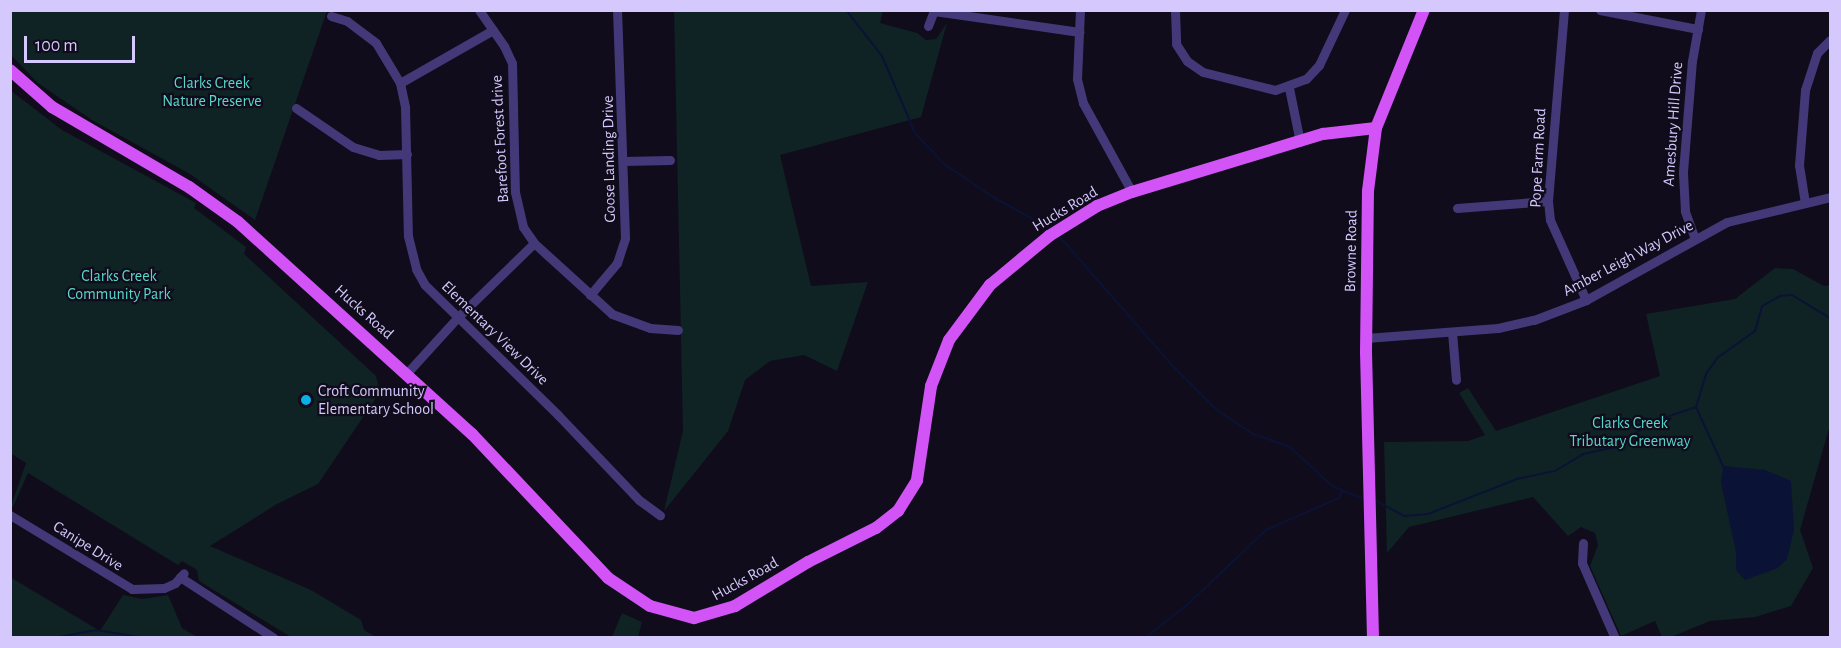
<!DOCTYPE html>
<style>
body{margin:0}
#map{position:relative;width:1841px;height:648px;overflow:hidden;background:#100c1b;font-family:"Alegreya Sans",sans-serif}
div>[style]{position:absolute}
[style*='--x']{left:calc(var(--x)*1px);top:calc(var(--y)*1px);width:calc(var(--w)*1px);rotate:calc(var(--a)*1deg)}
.green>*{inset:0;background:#0f2224}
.water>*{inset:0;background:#0a1335}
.stream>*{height:2px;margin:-1px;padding:0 1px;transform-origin:1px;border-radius:1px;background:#0a1335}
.minor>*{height:9px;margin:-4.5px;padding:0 4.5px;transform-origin:4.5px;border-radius:4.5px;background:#443978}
.major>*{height:12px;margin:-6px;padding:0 6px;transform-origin:6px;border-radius:6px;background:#d254f7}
.dots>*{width:16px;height:16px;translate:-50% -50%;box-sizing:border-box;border:3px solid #100c1b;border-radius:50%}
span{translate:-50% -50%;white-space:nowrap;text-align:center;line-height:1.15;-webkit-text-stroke:4.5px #100c1b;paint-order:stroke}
.park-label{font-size:16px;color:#59d7ca}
.street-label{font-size:16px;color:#d5c8fc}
.poi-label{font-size:16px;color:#d5c8fc}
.left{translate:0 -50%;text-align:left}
.frame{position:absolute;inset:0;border:12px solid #d5c8fc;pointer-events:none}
.scale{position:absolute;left:24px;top:36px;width:111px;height:27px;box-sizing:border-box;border:3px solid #d5c8fc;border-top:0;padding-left:8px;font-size:18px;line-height:21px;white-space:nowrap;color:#d5c8fc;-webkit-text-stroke:4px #100c1b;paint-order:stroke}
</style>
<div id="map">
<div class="green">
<div style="clip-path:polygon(11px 11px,327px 11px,255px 220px,190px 174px,92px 120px,38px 83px,11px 55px)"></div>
<div style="clip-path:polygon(674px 11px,883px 11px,880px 23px,917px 33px,926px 40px,936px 39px,947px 23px,921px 117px,780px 155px,811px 286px,868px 282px,837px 371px,804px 355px,770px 361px,745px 380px,728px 431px,664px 511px,683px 431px)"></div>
<div style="clip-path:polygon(10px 90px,62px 130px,196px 203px,194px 208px,246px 247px,244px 254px,376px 376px,380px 392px,318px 484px,277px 504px,210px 546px,311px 590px,361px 620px,364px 630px,376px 637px,291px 637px,199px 581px,197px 570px,182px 561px,178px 565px,28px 473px,13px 507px,11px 506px,26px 463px,10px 453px)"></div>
<div style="clip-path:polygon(1775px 268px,1793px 269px,1824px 286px,1830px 285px,1830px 425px,1800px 530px,1813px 568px,1791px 606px,1755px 617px,1710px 621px,1671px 637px,1662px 637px,1655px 621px,1621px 636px,1590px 566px,1598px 545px,1595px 533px,1581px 527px,1568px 536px,1533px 497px,1409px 527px,1387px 553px,1384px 442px,1468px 441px,1485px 435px,1459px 393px,1468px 388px,1496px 431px,1660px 376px,1646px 314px,1735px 299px)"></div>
<div style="clip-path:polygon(10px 577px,100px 631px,123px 595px,142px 599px,168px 595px,182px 628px,197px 637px,11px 637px)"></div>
<div style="clip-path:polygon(622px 613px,642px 622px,638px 637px,612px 637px)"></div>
</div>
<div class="water">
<div style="clip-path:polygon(1723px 466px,1765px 470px,1791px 481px,1794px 530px,1787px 559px,1778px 568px,1745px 580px,1736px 570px,1736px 552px,1721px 483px)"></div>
</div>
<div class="stream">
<div style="--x:846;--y:10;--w:58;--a:52"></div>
<div style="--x:882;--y:56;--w:84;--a:66.8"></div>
<div style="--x:915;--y:133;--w:42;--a:46.9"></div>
<div style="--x:944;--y:164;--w:59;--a:34"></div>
<div style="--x:993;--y:197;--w:68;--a:28.8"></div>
<div style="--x:1059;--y:236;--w:173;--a:48.8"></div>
<div style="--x:1173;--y:366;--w:62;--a:45"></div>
<div style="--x:1217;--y:410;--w:43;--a:33.7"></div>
<div style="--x:1253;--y:434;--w:39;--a:19"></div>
<div style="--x:1290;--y:447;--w:57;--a:42.9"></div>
<div style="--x:1332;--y:486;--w:32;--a:22"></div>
<div style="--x:1696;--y:407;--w:65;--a:65.4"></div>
<div style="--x:1375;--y:500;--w:33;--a:29"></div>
<div style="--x:1404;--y:516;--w:24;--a:-5"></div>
<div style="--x:1428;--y:514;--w:96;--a:-21.5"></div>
<div style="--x:1517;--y:479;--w:39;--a:-12"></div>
<div style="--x:1555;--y:471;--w:33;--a:-31"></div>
<div style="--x:1583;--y:454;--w:34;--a:-12"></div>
<div style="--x:1616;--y:447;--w:44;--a:-34.8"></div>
<div style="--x:1652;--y:422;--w:46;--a:-18.8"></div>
<div style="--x:1696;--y:407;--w:34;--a:-73"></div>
<div style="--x:1706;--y:374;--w:19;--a:-55"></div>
<div style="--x:1717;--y:358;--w:47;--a:-35.4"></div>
<div style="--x:1755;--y:331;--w:26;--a:-74"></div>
<div style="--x:1762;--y:306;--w:21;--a:-29"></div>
<div style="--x:1780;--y:296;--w:12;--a:-5"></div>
<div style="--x:1792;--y:295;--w:44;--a:31.2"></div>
<div style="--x:53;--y:638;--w:44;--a:-10.5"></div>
<div style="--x:96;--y:630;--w:50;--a:9.3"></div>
<div style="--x:1145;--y:638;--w:55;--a:-38.3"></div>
<div style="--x:1188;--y:604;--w:108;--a:-43.5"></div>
<div style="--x:1266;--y:530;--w:80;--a:-23.7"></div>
<div style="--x:1339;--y:498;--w:8;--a:-67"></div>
</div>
<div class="minor">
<div style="--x:479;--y:10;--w:44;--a:55.2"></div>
<div style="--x:504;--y:46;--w:19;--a:65"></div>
<div style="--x:512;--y:63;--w:129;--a:88.7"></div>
<div style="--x:515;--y:192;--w:36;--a:77"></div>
<div style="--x:523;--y:227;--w:19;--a:55"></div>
<div style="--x:534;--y:243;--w:105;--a:42.3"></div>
<div style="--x:612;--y:314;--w:40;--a:20.2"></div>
<div style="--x:650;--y:328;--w:28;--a:4"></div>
<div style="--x:1080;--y:10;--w:69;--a:92.5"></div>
<div style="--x:1077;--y:79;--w:25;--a:76"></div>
<div style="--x:1083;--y:103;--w:102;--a:61.2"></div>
<div style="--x:1175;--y:10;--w:34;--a:88"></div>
<div style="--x:1176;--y:44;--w:20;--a:57"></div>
<div style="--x:1187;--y:61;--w:19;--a:35"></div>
<div style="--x:1203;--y:72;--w:74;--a:14"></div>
<div style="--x:1275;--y:90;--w:33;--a:-20"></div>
<div style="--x:1306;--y:79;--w:19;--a:-47"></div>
<div style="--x:1319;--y:65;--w:61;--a:-64.7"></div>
<div style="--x:1564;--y:10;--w:192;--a:94.8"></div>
<div style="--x:1548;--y:201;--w:19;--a:84"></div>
<div style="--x:1550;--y:220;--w:88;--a:65.8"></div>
<div style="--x:1600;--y:10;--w:100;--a:11"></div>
<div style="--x:934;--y:11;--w:147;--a:8.2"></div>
<div style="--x:331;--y:16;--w:17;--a:17"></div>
<div style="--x:347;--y:21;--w:36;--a:37"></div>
<div style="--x:376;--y:43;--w:47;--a:59"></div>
<div style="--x:400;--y:83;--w:25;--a:78"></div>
<div style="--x:405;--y:107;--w:129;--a:88.7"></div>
<div style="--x:408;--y:236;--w:34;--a:76"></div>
<div style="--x:416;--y:269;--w:18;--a:61"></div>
<div style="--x:425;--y:285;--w:186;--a:44.3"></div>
<div style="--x:558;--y:415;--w:117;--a:46.4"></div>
<div style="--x:639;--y:500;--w:26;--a:36"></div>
<div style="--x:928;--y:26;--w:17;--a:-69"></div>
<div style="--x:400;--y:83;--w:107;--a:-29.7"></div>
<div style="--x:1289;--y:88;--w:55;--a:78.5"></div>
<div style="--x:296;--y:108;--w:69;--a:34.4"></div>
<div style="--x:353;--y:147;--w:27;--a:17"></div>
<div style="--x:379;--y:155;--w:28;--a:-2"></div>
<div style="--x:623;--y:161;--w:47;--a:-1.2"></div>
<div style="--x:1805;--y:203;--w:38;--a:-99"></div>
<div style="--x:1799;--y:165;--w:75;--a:-85.4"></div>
<div style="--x:1805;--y:90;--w:39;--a:-72"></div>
<div style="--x:1817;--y:53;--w:18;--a:-45"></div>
<div style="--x:1457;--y:208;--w:91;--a:-4.4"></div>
<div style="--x:1695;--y:239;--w:30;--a:-110"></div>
<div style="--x:1685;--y:211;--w:39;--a:-93"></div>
<div style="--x:1683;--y:172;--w:111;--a:-85.4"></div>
<div style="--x:1692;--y:61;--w:52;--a:-80"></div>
<div style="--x:590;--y:295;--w:42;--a:-49.8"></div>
<div style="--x:617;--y:263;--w:26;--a:-72"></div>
<div style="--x:625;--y:238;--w:228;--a:-92"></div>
<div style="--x:1452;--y:332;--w:48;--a:85.2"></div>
<div style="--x:1366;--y:338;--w:132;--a:-4.3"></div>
<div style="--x:1498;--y:328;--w:37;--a:-13"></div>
<div style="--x:1534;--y:320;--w:56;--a:-21"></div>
<div style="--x:1586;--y:300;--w:161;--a:-29"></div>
<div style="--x:1727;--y:222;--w:106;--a:-13.6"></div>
<div style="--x:407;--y:373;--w:74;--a:-47.7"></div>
<div style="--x:457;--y:318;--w:107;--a:-44.2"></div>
<div style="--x:10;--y:515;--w:143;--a:31.2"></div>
<div style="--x:132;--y:589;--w:32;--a:-2"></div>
<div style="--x:164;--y:588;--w:12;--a:-24"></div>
<div style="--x:175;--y:583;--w:13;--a:-48"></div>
<div style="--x:1583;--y:543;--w:20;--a:93"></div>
<div style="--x:1582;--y:563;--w:82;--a:66.3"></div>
<div style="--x:180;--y:577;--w:112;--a:33"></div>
</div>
<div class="major">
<div style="--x:10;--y:70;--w:56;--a:41.4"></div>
<div style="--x:52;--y:107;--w:159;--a:30.3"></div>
<div style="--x:189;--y:187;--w:60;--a:35.5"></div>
<div style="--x:238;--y:222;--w:316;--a:42.2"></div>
<div style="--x:472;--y:434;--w:198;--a:46.6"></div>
<div style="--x:608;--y:578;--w:50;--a:33.7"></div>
<div style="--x:650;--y:606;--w:46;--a:15.3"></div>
<div style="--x:694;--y:618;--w:43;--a:-16.3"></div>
<div style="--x:735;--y:606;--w:85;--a:-31.1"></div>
<div style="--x:808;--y:562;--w:76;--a:-26.6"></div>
<div style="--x:876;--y:528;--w:28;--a:-38"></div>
<div style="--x:898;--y:511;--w:36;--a:-58"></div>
<div style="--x:917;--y:480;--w:95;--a:-81.5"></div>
<div style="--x:931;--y:386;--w:49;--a:-68.6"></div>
<div style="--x:949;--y:340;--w:69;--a:-53.3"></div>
<div style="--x:990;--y:285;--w:77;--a:-39.7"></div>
<div style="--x:1049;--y:236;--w:57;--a:-32"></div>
<div style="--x:1097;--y:206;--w:38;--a:-22"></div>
<div style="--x:1132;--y:192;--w:200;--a:-16.9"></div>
<div style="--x:1323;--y:134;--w:53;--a:-6.5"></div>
<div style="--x:1373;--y:638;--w:285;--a:-91.4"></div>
<div style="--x:1366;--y:353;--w:162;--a:-89.3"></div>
<div style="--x:1368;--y:191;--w:64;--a:-82.8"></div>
<div style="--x:1376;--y:128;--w:127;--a:-67.9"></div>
</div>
<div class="dots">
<div style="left:306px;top:400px;background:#0bafe5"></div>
</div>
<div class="park-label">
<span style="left:212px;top:92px">Clarks Creek<br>Nature Preserve</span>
<span style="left:119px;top:285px">Clarks Creek<br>Community Park</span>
<span style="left:1630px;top:432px">Clarks Creek<br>Tributary Greenway</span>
</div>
<div class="street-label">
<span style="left:1673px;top:124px;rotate:-86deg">Amesbury Hill Drive</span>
<span style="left:500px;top:139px;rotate:-93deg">Barefoot Forest drive</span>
<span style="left:1538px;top:158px;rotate:-87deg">Pope Farm Road</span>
<span style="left:609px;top:159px;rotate:-91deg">Goose Landing Drive</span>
<span style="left:1065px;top:209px;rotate:-31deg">Hucks Road</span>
<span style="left:1351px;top:251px;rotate:-89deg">Browne Road</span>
<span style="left:1628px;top:258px;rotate:-28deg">Amber Leigh Way Drive</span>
<span style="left:364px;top:312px;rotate:42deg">Hucks Road</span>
<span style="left:495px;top:333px;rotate:44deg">Elementary View Drive</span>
<span style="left:88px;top:546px;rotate:32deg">Canipe Drive</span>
<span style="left:745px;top:579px;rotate:-29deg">Hucks Road</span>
</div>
<div class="poi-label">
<span class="left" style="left:318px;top:400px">Croft Community<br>Elementary School</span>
</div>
<div class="frame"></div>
<div class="scale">100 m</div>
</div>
